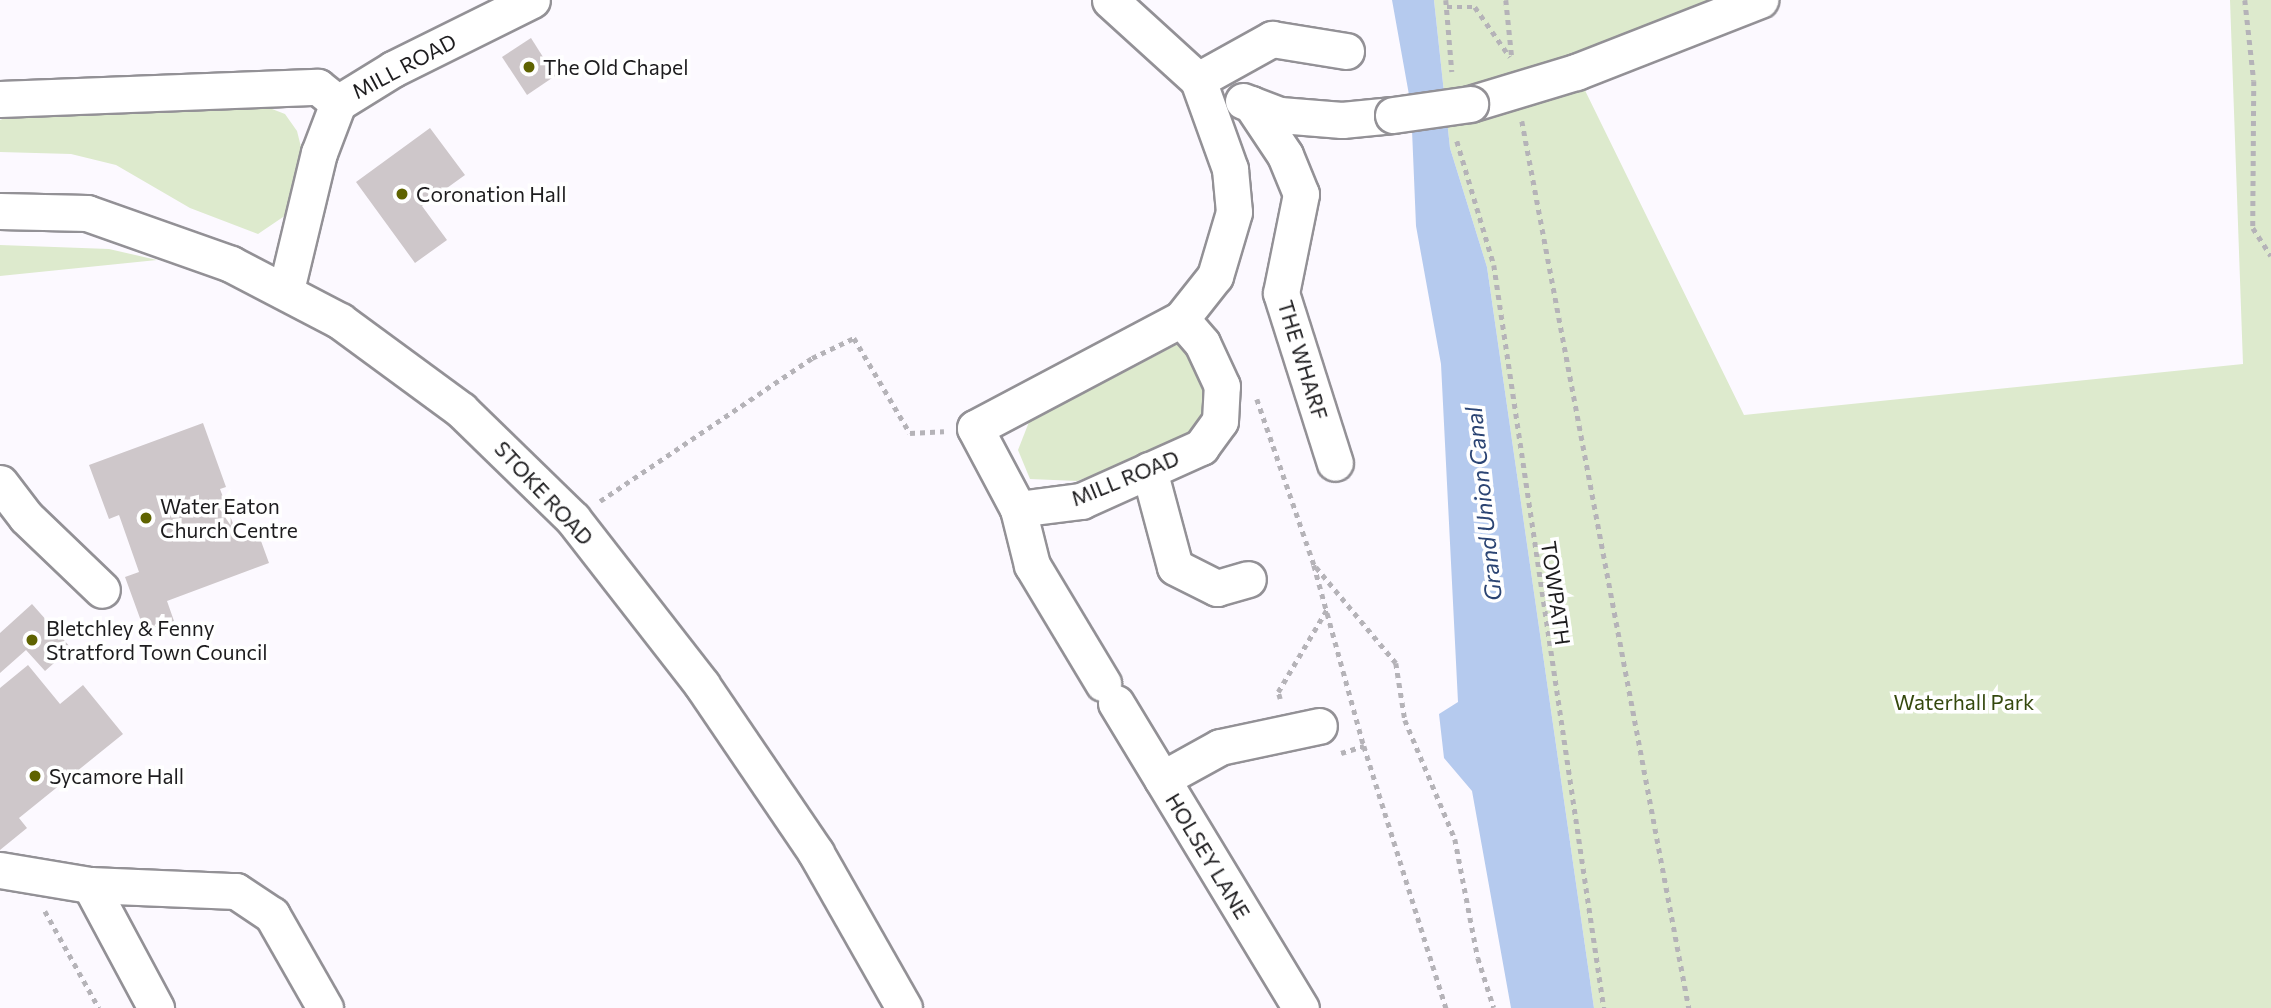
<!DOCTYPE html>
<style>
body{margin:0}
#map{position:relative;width:2271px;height:1008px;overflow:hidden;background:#fcf9ff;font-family:Commissioner,sans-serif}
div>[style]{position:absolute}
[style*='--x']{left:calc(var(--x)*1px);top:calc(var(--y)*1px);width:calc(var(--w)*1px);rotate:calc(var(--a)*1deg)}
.green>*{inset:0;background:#ddeacd}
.water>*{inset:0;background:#b5caee}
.building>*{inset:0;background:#cec7ca}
.path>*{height:4.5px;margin-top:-2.25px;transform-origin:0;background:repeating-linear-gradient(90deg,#b5b3b8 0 5px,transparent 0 10px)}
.roads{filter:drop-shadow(2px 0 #939196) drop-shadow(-2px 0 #939196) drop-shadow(0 2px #939196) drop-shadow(0 -2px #939196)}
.minor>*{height:35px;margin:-17.5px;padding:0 17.5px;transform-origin:17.5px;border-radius:17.5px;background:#fff}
.bridges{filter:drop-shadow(2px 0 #939196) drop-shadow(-2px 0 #939196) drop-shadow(0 2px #939196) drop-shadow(0 -2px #939196)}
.minor-bridge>*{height:35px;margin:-17.5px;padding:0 17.5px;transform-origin:17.5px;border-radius:17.5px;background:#fff}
.dots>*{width:19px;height:19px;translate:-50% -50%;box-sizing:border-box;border:4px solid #fff;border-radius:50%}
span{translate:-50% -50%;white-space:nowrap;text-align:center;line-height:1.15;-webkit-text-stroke:7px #fff;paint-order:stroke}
.street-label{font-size:21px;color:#1d1c1e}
.poi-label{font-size:21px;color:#1d1c1e}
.left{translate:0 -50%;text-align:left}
.park-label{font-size:21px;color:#34480d}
.water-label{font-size:23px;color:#2b4473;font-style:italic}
</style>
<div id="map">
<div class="green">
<div style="clip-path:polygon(1434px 0,1760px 0,1576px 72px,1744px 415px,2243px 364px,2230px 0,2271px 0,2271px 1008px,1594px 1008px,1487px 267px,1450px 148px)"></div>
<div style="clip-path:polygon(259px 104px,285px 114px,297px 131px,302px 151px,286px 215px,258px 234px,190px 208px,116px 165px,71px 154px,0 152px,0 120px,12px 115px)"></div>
<div style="clip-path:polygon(0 245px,109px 249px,157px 260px,0 276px)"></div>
<div style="clip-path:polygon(1180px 343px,1198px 359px,1209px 393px,1193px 437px,1077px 481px,1030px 479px,1018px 450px,1029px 422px)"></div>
</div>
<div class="water">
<div style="clip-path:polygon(1392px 0,1434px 0,1450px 148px,1487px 267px,1594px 1008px,1511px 1008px,1472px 791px,1444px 758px,1439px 714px,1458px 702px,1441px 364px,1416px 226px,1411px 106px)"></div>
</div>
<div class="building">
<div style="clip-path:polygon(531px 38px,555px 76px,527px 95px,502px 57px)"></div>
<div style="clip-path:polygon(430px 128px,465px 175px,422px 206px,447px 240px,415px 263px,356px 182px)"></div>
<div style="clip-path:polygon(203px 423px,226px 487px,220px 489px,238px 537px,257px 530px,269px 563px,167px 601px,174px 621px,145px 632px,125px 577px,139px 572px,119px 515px,109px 519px,89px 465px)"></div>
<div style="clip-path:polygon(32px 604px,71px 648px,45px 671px,26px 650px,0 673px,0 633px)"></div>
<div style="clip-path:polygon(28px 665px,60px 704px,83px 685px,123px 734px,19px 818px,27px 828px,0 850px,0 688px)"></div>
</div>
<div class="path">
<div style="--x:1446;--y:0;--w:72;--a:85.2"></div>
<div style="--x:1506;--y:0;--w:58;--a:84.1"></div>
<div style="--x:2245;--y:0;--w:81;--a:83.7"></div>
<div style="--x:2254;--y:81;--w:147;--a:90.4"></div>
<div style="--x:2253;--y:228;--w:33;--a:57"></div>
<div style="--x:1447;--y:7;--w:28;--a:0"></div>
<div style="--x:1475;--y:7;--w:61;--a:55"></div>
<div style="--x:1522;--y:121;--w:903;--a:79.34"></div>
<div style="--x:1457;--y:141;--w:129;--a:73.4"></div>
<div style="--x:1494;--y:265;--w:751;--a:81.58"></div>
<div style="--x:1257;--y:399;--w:176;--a:71"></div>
<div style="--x:1314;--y:565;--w:188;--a:74.6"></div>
<div style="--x:1364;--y:746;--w:275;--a:72.6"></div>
<div style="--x:600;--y:501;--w:256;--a:-34"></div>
<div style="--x:812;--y:358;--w:47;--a:-25.5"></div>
<div style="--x:854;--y:338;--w:110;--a:59.5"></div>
<div style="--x:910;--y:433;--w:34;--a:-3"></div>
<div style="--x:1316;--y:567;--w:125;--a:50.2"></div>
<div style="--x:1396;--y:663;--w:58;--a:81"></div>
<div style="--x:1405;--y:720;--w:129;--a:67.2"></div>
<div style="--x:1455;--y:839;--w:121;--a:79.1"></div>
<div style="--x:1478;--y:958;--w:52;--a:72.3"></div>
<div style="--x:1280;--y:699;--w:7;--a:-106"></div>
<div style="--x:1278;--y:692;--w:96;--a:-59.4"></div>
<div style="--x:1341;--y:753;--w:24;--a:-17"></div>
<div style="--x:45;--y:911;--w:111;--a:60.9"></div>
</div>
<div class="roads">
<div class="minor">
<div style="--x:1110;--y:0;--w:119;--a:42.3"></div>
<div style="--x:1198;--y:80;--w:95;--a:70.2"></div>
<div style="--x:1230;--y:169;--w:43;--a:84.7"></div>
<div style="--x:1234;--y:212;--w:67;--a:106.5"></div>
<div style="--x:1215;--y:276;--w:55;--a:128.3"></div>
<div style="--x:1181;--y:319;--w:233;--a:152.1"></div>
<div style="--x:975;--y:428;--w:92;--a:62"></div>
<div style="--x:1018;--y:509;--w:64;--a:-7.2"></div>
<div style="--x:1081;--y:501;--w:132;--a:-24.2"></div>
<div style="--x:1201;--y:447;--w:32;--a:-54"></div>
<div style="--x:1220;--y:421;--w:35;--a:-87"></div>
<div style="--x:1222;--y:386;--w:47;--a:-114.9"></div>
<div style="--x:1202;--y:343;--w:32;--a:-131"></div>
<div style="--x:1198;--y:80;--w:85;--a:-29"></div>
<div style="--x:1272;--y:39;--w:75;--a:9.2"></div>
<div style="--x:0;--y:99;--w:318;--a:-2.2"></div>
<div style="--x:318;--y:87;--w:26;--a:39"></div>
<div style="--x:1243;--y:101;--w:40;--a:21"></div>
<div style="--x:1280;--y:115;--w:62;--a:4.6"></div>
<div style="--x:1342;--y:120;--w:51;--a:-5.6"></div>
<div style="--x:1251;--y:104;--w:61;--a:56.3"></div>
<div style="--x:1285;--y:155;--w:42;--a:67.7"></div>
<div style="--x:1301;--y:194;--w:101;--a:101.4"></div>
<div style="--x:1281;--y:293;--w:178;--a:72.4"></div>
<div style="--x:1470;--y:104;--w:111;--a:-16.8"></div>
<div style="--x:1576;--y:72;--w:198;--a:-21.4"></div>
<div style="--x:0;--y:211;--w:87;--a:1.3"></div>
<div style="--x:87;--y:213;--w:153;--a:19.5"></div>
<div style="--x:231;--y:264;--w:123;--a:27.6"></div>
<div style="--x:340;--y:321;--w:150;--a:36.3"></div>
<div style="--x:461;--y:410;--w:156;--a:44.2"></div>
<div style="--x:573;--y:519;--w:210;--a:52.1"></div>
<div style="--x:702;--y:685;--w:203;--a:55.8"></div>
<div style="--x:816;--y:853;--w:178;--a:60.4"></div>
<div style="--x:286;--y:290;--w:141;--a:-76.5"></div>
<div style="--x:319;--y:153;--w:53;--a:-69.2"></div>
<div style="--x:338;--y:103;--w:65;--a:-31.7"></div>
<div style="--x:393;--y:69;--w:155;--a:-26.4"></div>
<div style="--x:1149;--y:470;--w:100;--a:75"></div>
<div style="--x:1175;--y:567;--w:47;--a:26.6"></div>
<div style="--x:1217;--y:588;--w:32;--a:-16"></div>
<div style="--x:0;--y:483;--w:43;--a:52.6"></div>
<div style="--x:26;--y:517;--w:105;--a:43.8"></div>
<div style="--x:1018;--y:509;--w:58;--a:76"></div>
<div style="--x:1032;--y:565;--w:138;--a:59"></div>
<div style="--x:1116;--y:703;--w:357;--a:58.8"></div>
<div style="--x:1162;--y:779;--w:66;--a:-28.9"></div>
<div style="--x:1220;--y:747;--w:101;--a:-12"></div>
<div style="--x:0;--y:870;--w:91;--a:9.5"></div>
<div style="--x:90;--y:885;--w:146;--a:2.4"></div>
<div style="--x:236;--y:891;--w:43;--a:33.7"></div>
<div style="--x:272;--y:915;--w:107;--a:60.3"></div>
<div style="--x:90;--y:885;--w:140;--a:61.8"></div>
</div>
</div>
<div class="bridges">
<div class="minor-bridge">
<div style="--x:1393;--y:115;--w:78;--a:-8.1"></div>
</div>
</div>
<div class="dots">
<div style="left:529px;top:67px;background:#5f6300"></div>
<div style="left:402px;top:194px;background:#5f6300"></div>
<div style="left:146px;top:518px;background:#5f6300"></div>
<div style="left:32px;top:640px;background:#5f6300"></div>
<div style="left:35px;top:776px;background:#5f6300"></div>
</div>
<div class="street-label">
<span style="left:404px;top:66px;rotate:-28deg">MILL ROAD</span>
<span style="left:1303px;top:360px;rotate:73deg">THE WHARF</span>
<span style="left:1125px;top:478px;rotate:-22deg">MILL ROAD</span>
<span style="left:544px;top:493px;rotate:47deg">STOKE ROAD</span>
<span style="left:1556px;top:593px;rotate:82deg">TOWPATH</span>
<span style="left:1208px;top:856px;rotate:59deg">HOLSEY LANE</span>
</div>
<div class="poi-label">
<span class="left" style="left:543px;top:67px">The Old Chapel</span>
<span class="left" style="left:416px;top:194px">Coronation Hall</span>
<span class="left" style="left:160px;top:518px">Water Eaton<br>Church Centre</span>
<span class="left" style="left:46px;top:640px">Bletchley &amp; Fenny<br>Stratford Town Council</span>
<span class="left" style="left:49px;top:776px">Sycamore Hall</span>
</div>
<div class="park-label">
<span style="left:1964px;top:702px">Waterhall Park</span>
</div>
<div class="water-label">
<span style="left:1483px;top:504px;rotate:-96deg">Grand Union Canal</span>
</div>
</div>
